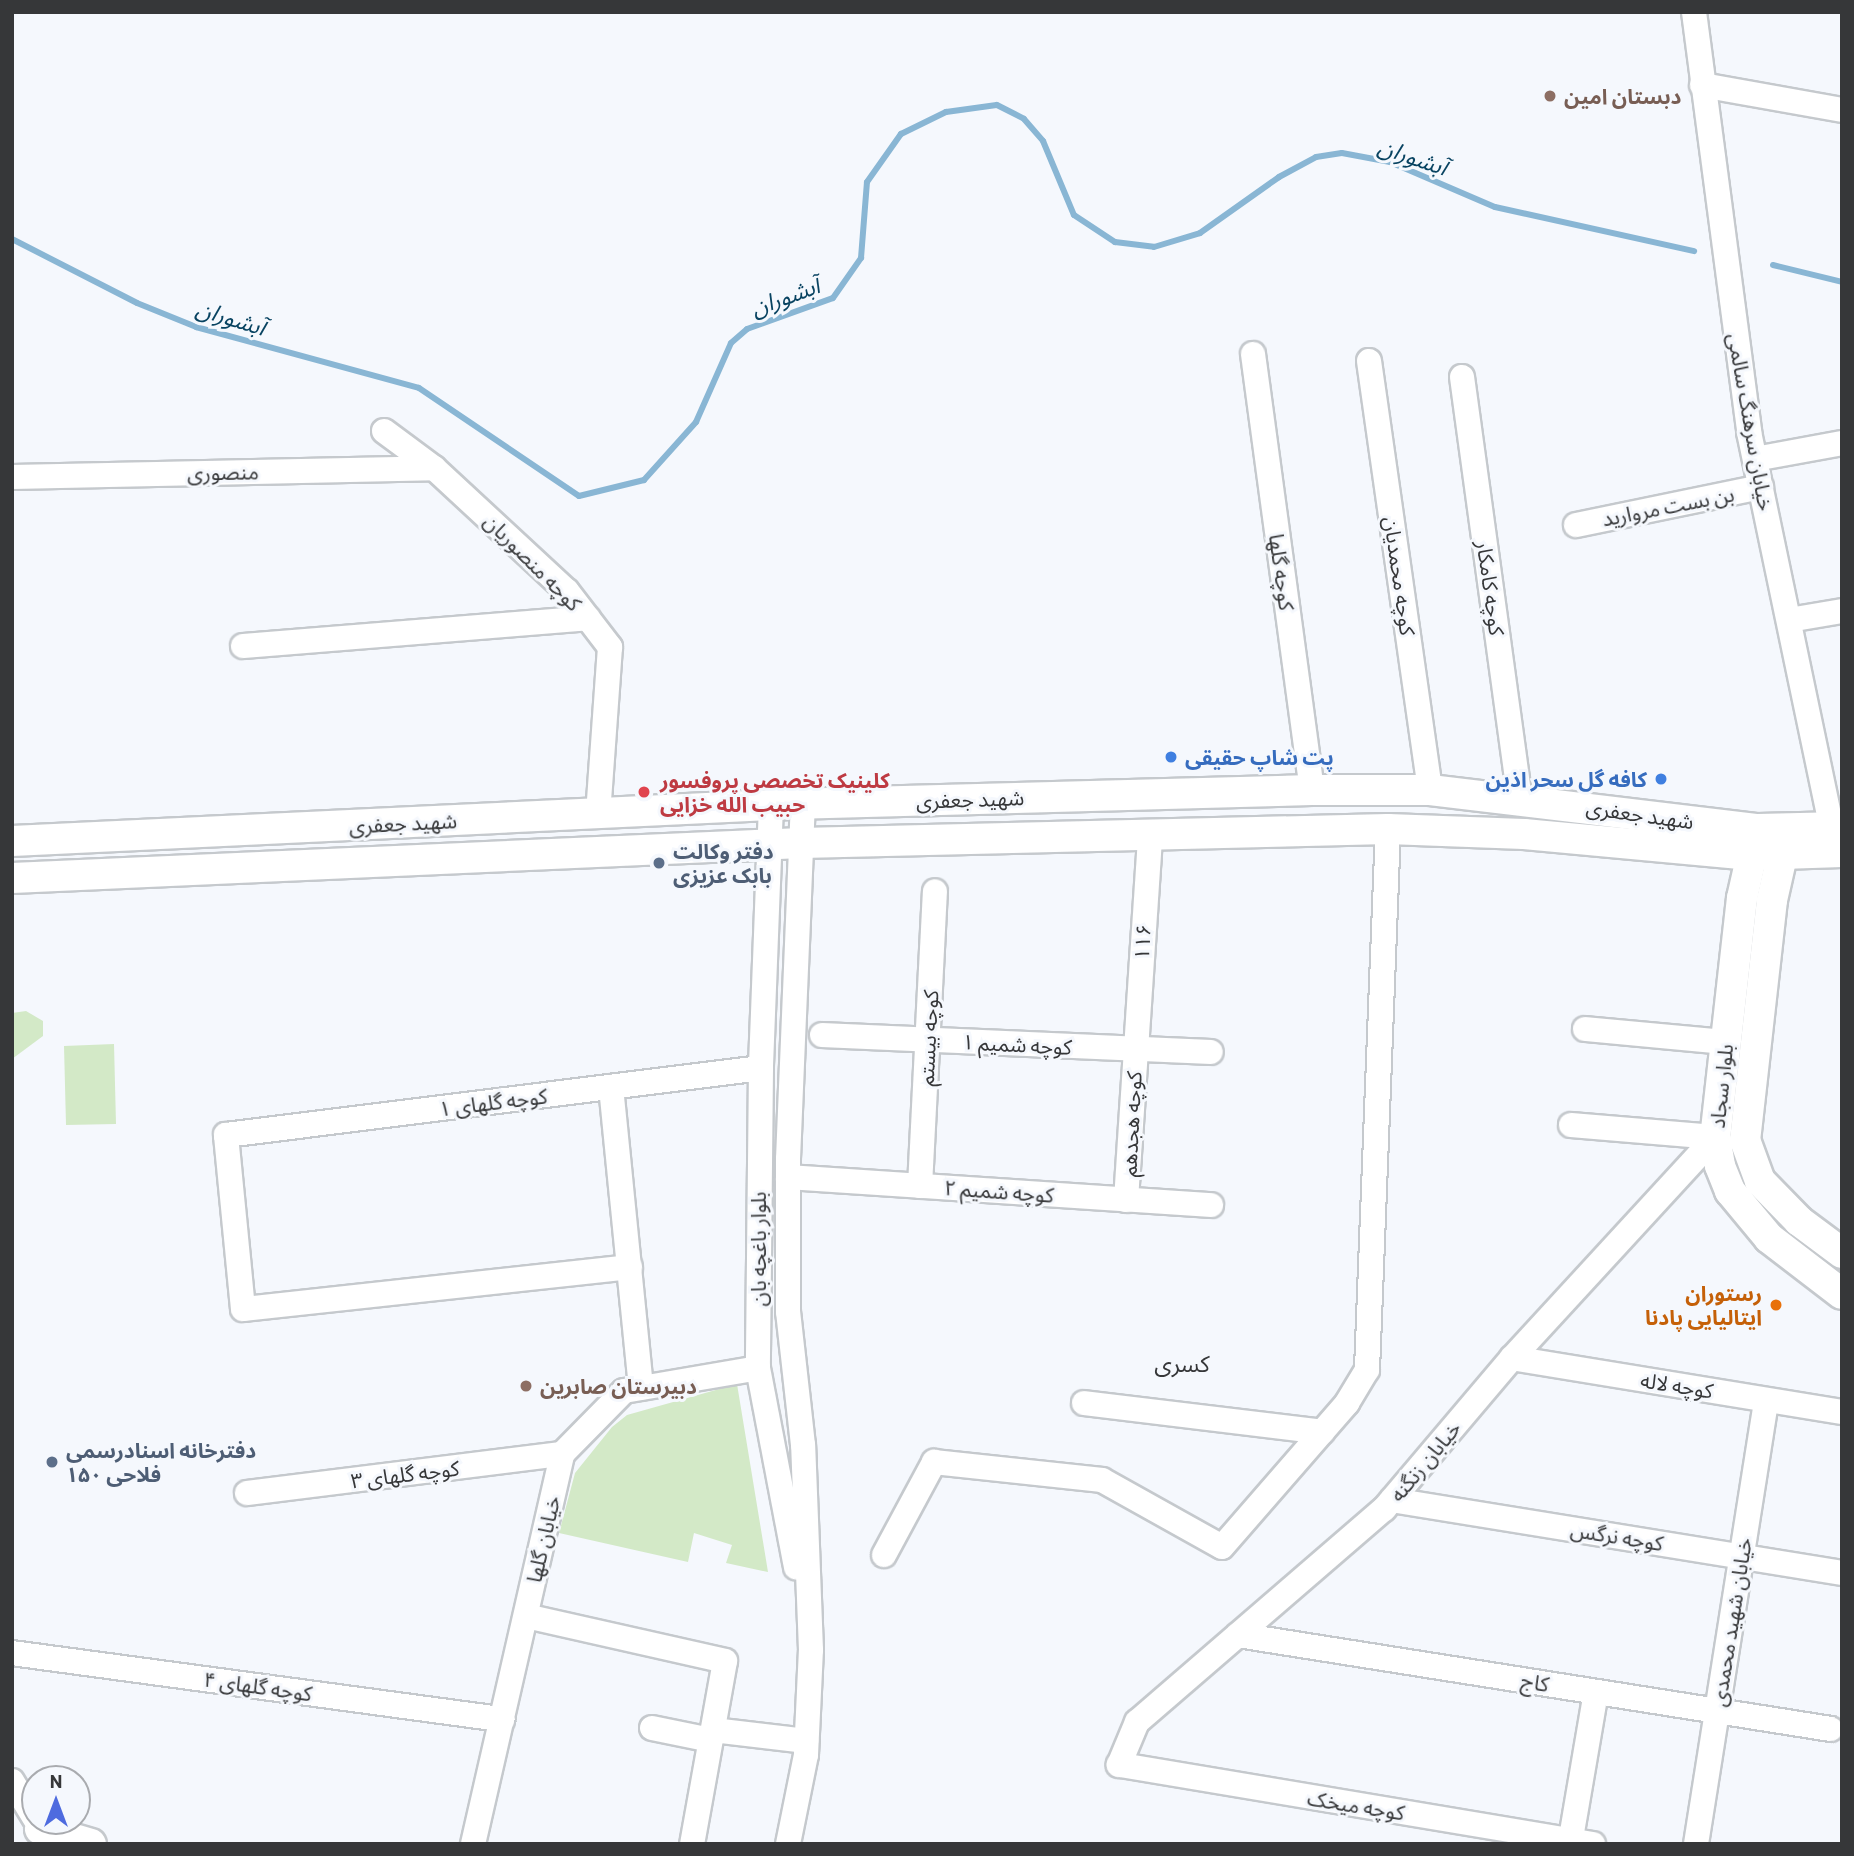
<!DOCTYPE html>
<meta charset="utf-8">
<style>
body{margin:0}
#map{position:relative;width:1854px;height:1856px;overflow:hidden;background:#f5f8fd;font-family:Barlow,"Noto Sans Arabic",sans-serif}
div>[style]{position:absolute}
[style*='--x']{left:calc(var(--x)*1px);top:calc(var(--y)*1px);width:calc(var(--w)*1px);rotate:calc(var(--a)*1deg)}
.green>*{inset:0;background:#d3e9c7}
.stream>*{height:6px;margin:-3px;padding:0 3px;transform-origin:3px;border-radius:3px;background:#89b6d4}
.roads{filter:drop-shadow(2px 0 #c5c9cd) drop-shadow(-2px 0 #c5c9cd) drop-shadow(0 2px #c5c9cd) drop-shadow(0 -2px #c5c9cd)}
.minor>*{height:24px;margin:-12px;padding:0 12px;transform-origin:12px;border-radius:12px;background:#fff}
.major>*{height:30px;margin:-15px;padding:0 15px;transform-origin:15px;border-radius:15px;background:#fff}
.dots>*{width:19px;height:19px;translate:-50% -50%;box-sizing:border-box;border:4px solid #f5f8fd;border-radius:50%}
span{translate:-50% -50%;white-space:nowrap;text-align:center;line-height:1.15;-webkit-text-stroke:6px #f5f8fd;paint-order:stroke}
.education-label{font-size:21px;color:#785e54;font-weight:700}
.left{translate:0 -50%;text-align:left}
.street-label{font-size:21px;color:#363739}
.shop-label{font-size:21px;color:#366cbe;font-weight:700}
.right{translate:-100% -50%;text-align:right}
.health-label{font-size:21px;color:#be3a42;font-weight:700}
.service-label{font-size:21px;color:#4e5e75;font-weight:700}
.food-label{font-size:21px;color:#c56008;font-weight:700}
.water-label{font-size:23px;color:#084361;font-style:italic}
.neighbourhood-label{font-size:23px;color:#363739}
.frame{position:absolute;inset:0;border:14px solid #363739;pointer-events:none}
.north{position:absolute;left:21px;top:1765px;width:70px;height:70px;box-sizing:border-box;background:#f5f8fd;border:2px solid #a9abaf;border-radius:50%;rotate:0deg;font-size:19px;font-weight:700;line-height:28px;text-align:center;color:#363739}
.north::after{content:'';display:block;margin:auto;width:24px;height:32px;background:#4e6bdf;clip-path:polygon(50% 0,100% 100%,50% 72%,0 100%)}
</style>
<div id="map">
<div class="green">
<div style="clip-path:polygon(26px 1011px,43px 1021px,43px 1036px,12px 1059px,12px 1013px)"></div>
<div style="clip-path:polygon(114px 1044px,116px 1124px,66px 1125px,64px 1046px)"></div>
<div style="clip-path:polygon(737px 1384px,768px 1572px,726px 1563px,732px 1545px,694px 1533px,688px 1562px,559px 1533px,575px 1473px,612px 1427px,627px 1415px)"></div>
</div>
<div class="stream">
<div style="--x:12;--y:239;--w:140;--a:27.1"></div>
<div style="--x:137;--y:303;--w:64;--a:22.1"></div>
<div style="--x:196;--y:327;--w:231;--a:15.3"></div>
<div style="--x:419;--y:388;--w:193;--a:34"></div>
<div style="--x:579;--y:496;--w:67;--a:-13.8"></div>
<div style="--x:644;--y:480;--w:78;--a:-48.1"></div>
<div style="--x:696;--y:422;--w:86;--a:-66.1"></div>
<div style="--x:731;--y:343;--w:21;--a:-41"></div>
<div style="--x:747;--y:329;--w:91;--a:-19.8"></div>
<div style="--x:833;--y:298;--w:49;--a:-55"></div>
<div style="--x:861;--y:258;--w:76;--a:-85.5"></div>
<div style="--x:867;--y:182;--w:59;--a:-54.7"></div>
<div style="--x:901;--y:134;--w:50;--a:-26.1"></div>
<div style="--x:946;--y:112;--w:51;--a:-7.8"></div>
<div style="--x:997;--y:105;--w:30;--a:27"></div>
<div style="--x:1024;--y:119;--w:29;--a:49"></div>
<div style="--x:1043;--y:141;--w:80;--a:67.3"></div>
<div style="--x:1074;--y:215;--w:49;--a:33.4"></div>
<div style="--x:1115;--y:242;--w:39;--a:7"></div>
<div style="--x:1154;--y:247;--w:48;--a:-16.9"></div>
<div style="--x:1200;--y:233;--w:97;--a:-35.3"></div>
<div style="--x:1279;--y:177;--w:42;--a:-28.4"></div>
<div style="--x:1316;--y:157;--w:26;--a:-9"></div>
<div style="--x:1342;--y:153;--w:49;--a:10.6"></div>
<div style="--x:1390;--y:162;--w:114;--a:23.2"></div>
<div style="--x:1495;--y:207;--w:204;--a:12.5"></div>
<div style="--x:1773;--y:265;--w:71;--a:13.8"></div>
</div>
<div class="roads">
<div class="minor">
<div style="--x:1694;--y:12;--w:424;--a:82.5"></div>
<div style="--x:1749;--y:432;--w:406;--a:78.2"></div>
<div style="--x:1702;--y:85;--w:142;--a:10.1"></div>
<div style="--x:1253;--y:354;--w:440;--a:82.3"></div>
<div style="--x:1369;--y:361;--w:433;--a:81.9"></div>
<div style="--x:1462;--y:377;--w:425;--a:82.2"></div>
<div style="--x:384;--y:431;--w:62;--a:36.5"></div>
<div style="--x:434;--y:468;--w:181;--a:42.8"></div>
<div style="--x:567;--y:591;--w:71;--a:52.5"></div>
<div style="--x:610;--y:647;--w:168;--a:94.1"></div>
<div style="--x:1755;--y:459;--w:88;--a:-10.4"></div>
<div style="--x:12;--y:477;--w:422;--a:-1.2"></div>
<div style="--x:1576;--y:525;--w:189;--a:-11.6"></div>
<div style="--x:1789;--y:620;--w:54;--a:-9.6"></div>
<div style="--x:243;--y:646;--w:346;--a:-4.6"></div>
<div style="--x:771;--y:805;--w:263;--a:92.2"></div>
<div style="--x:761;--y:1068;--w:300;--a:90.6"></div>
<div style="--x:758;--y:1368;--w:203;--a:79.2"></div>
<div style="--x:1585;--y:1029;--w:142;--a:5.3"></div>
<div style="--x:822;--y:1035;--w:389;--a:2.5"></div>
<div style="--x:611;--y:1087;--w:302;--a:84.3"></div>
<div style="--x:1571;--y:1125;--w:144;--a:4.8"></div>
<div style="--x:788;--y:1177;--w:424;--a:3.8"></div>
<div style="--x:920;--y:1186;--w:295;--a:-87.1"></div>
<div style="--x:1126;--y:1200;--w:366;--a:-86.2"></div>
<div style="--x:630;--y:1267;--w:389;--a:173.8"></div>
<div style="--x:243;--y:1309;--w:175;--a:-95.6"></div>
<div style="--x:226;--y:1135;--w:539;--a:-7.14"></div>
<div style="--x:1512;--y:1358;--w:334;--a:9.3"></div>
<div style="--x:1084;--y:1403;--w:240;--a:6.9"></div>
<div style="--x:247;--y:1493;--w:317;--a:-7.1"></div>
<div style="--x:1392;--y:1500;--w:456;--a:9.2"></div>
<div style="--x:884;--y:1555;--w:106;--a:-61.7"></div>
<div style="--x:934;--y:1462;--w:169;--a:6.1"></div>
<div style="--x:1102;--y:1480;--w:137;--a:29.2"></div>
<div style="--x:1222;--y:1547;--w:191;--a:-49"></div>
<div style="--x:1347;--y:1403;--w:39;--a:-59"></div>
<div style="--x:1367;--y:1370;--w:541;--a:-87.78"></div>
<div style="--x:526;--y:1616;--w:204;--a:12.7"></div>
<div style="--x:725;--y:1661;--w:186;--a:100.2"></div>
<div style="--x:1238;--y:1635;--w:600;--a:9.01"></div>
<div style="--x:12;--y:1653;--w:495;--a:7.7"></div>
<div style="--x:652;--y:1728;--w:60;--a:11.5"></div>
<div style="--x:713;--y:1730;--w:94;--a:6.7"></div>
<div style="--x:12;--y:1781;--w:44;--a:58.8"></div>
<div style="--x:473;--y:1844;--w:400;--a:-77.1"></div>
<div style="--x:562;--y:1454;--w:88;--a:-45.5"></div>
<div style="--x:624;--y:1391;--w:136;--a:-9.7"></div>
<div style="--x:788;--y:1844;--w:91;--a:-78.6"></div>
<div style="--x:806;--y:1755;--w:105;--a:-87.3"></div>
<div style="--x:811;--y:1650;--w:205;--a:-92.2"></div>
<div style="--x:803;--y:1445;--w:134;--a:-96.4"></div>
<div style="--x:788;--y:1312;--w:153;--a:-90"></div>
<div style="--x:788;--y:1159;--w:355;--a:-87.6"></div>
<div style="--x:1570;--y:1844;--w:154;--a:-80.3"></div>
<div style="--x:1593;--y:1844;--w:481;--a:-170.5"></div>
<div style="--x:1119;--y:1765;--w:47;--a:-67.3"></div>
<div style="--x:1137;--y:1722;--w:326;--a:-40.8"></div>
<div style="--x:1384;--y:1509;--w:198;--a:-49.7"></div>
<div style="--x:1512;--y:1358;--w:300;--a:-47.4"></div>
<div style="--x:1696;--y:1844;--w:449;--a:-81"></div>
</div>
<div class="major">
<div style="--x:1756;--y:836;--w:64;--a:102.7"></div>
<div style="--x:1742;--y:898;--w:241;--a:96.4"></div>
<div style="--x:1715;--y:1137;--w:29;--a:80"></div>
<div style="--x:1720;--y:1166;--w:27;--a:68"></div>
<div style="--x:1730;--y:1191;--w:61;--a:50.3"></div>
<div style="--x:1769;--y:1238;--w:92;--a:37.5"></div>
<div style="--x:1786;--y:838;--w:64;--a:102.7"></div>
<div style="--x:1772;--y:900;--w:242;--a:96.4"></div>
<div style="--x:1745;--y:1140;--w:44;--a:69.9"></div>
<div style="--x:1760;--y:1181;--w:56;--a:45.7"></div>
<div style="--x:1799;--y:1221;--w:54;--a:36.7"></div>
<div style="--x:12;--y:841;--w:780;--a:-2.72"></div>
<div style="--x:791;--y:804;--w:521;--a:-1.54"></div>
<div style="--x:1312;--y:790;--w:118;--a:0"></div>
<div style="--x:1430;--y:790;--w:330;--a:6.8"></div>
<div style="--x:1758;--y:829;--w:84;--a:-1.4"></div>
<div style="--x:12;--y:878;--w:790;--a:-2.54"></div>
<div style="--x:801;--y:843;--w:587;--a:-1.37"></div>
<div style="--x:1388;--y:829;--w:136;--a:2.1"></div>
<div style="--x:1524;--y:834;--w:228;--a:5.3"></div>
<div style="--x:1751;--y:855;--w:91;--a:-1.9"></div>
<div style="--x:40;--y:1829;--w:53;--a:16.4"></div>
</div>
</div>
<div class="dots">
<div style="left:1550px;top:96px;background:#8d6e63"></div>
<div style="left:1171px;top:757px;background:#3f7fe0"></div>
<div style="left:1661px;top:779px;background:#3f7fe0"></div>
<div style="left:644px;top:792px;background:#e0444e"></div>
<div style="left:659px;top:863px;background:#5c6f8a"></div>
<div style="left:1776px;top:1305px;background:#e8710a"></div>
<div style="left:526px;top:1386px;background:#8d6e63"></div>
<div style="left:52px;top:1462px;background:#5c6f8a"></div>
</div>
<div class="education-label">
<span class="left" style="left:1564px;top:96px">دبستان امین</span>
<span class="left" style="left:540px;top:1386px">دبیرستان صابرین</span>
</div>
<div class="street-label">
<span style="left:1751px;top:422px;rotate:80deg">خیابان سرهنگ سالمی</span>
<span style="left:223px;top:472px;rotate:-1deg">منصوری</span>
<span style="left:1668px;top:506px;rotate:-11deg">بن بست مروارید</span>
<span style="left:533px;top:562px;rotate:45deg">کوچه منصوریان</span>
<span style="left:1282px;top:572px;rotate:82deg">کوچه گلها</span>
<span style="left:1400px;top:576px;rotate:82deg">کوچه محمدیان</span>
<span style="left:1491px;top:588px;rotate:82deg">کوچه کامکار</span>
<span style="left:970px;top:799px;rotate:-2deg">شهید جعفری</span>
<span style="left:1640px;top:814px;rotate:8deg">شهید جعفری</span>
<span style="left:403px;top:823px;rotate:-3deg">شهید جعفری</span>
<span style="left:1142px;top:942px;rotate:-86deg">۱۱۶</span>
<span style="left:928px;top:1038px;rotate:-87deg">کوچه بیستم</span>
<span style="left:1017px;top:1044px;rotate:3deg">کوچه شمیم ۱</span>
<span style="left:1721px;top:1086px;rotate:-84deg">بلوار سجاد</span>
<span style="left:493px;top:1102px;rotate:-7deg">کوچه گلهای ۱</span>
<span style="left:1131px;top:1124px;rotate:-87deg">کوچه هجدهم</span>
<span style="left:999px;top:1191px;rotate:4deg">کوچه شمیم ۲</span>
<span style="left:758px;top:1249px;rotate:-90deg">بلوار باغچه بان</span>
<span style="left:1677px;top:1385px;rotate:9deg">کوچه لاله</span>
<span style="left:1425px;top:1461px;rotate:-50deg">خیابان زنگنه</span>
<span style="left:405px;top:1474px;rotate:-7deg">کوچه گلهای ۳</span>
<span style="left:1617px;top:1536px;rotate:9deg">کوچه نرگس</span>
<span style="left:543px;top:1539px;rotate:-77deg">خیابان گلها</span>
<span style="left:1731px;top:1622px;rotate:-81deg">خیابان شهید محمدی</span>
<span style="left:1535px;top:1682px;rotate:9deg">کاج</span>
<span style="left:258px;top:1686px;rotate:8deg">کوچه گلهای ۴</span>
<span style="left:1356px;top:1805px;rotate:9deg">کوچه میخک</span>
</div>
<div class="shop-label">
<span class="left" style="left:1185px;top:757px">پت شاپ حقیقی</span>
<span class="right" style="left:1647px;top:779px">کافه گل سحر اذین</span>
</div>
<div class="health-label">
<span class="left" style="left:660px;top:792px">کلینیک تخصصی پروفسور<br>حبیب الله خزایی</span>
</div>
<div class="service-label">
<span class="left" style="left:673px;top:863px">دفتر وکالت<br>بابک عزیزی</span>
<span class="left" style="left:66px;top:1462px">دفترخانه اسنادرسمی<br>۱۵۰ فلاحی</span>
</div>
<div class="food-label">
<span class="right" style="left:1762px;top:1305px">رستوران<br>ایتالیایی پادنا</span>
</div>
<div class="water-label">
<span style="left:1413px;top:156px;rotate:19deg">آبشوران</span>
<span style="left:785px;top:296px;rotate:-20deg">آبشوران</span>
<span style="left:231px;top:317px;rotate:17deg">آبشوران</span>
</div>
<div class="neighbourhood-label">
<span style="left:1182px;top:1363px">کسری</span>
</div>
<div class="frame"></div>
<div class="north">N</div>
</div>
